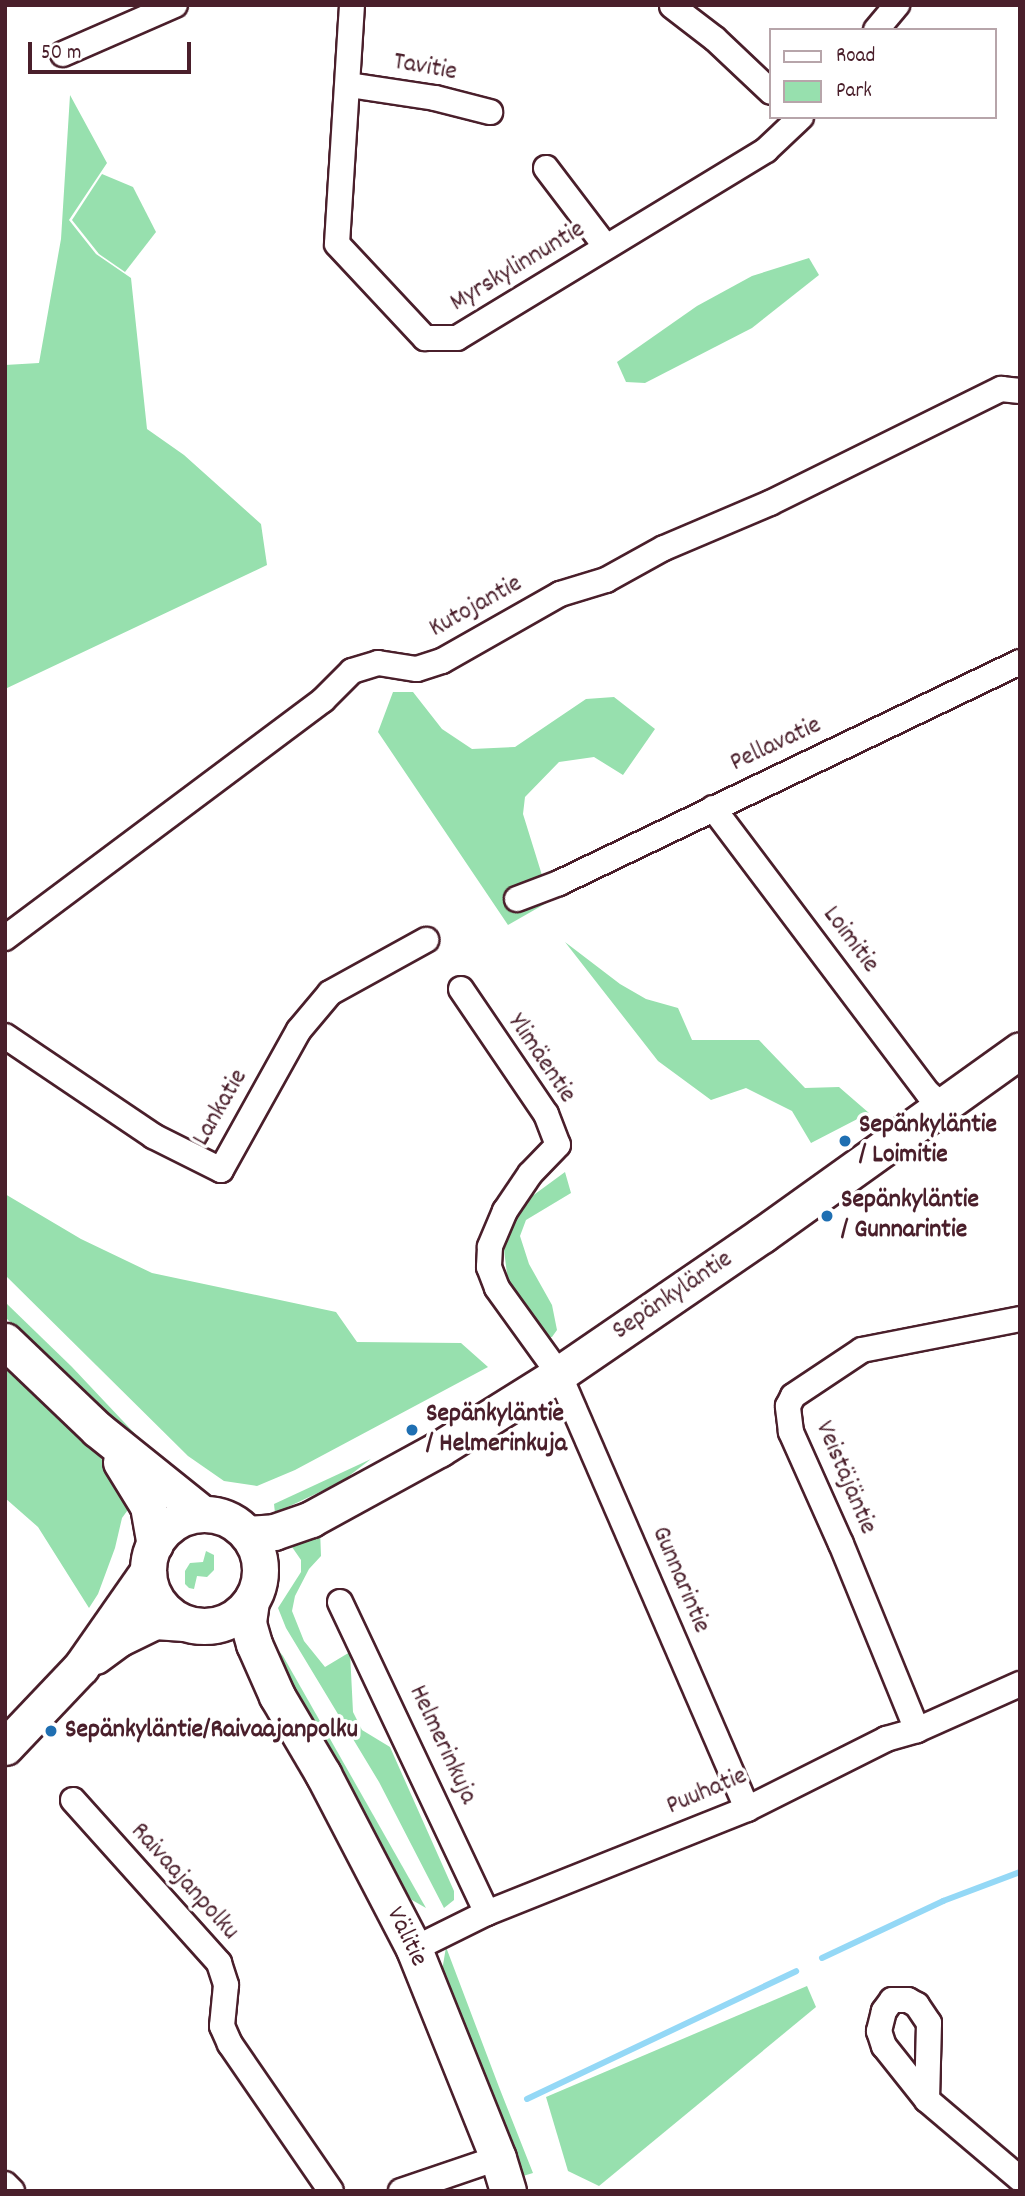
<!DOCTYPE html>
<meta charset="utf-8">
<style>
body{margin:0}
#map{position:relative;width:1025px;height:2196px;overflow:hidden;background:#fff;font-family:Dekko,sans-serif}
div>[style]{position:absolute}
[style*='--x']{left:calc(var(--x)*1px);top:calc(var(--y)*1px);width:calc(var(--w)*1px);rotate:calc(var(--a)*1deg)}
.green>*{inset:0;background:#97e0ae}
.stream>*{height:6px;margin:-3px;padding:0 3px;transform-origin:3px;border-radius:3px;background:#94d8f6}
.roads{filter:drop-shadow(2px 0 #4a1f2b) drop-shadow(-2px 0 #4a1f2b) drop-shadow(0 2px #4a1f2b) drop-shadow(0 -2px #4a1f2b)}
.street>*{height:24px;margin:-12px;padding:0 12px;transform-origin:12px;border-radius:12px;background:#fff}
.secondary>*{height:35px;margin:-17.5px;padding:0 17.5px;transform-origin:17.5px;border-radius:17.5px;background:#fff}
.secondary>.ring{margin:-17.5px;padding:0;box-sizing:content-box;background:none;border:35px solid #fff;border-radius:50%}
.dots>*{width:19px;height:19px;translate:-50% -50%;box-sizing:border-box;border:4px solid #fff;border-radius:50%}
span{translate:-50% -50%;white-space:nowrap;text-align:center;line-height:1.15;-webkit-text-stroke:7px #fff;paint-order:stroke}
.street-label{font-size:26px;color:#4a1f2b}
.poi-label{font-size:26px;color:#4a1f2b;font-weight:700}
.left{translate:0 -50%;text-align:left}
.frame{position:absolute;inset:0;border:7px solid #4a1f2b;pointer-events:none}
.legend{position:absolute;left:769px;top:28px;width:228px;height:91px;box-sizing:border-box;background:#fff;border:2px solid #b7a5aa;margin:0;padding:9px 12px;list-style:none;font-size:21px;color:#4a1f2b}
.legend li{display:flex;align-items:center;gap:14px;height:35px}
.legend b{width:35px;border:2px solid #b7a5aa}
.scale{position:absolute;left:28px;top:42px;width:163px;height:32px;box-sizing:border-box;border:4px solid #4a1f2b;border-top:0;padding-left:9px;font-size:21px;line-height:24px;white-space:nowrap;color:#4a1f2b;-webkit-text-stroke:5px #fff;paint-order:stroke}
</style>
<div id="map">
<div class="green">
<div style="clip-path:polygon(70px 95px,107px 163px,69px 220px,96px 254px,131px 278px,147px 429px,184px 455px,261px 524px,267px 565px,5px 689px,5px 365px,39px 363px,61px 239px)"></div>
<div style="clip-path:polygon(102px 174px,133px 187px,156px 232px,125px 272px,99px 254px,72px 220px)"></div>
<div style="clip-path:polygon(809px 258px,819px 275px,752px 328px,645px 383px,626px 382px,617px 362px,697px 306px,752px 276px)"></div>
<div style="clip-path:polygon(393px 692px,413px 692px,442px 729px,472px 749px,515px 747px,586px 699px,614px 697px,655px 729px,623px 775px,594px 757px,559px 762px,525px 797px,523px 814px,550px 901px,508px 925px,378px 732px)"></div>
<div style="clip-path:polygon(565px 942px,620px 984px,646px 999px,678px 1008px,692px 1040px,759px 1040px,805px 1088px,839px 1087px,869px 1113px,811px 1143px,792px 1111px,746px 1088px,711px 1100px,658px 1061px)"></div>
<div style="clip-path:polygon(565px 1172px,571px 1193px,526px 1220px,520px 1236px,529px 1264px,552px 1305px,557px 1330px,552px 1337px,538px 1338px,508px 1282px,504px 1250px,520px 1205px)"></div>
<div style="clip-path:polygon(5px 1194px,81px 1239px,152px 1273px,336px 1312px,357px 1342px,461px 1343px,488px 1367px,295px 1470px,257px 1486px,224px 1481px,188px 1456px,5px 1275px)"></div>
<div style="clip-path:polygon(5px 1302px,72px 1367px,171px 1472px,167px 1475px,5px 1317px)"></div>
<div style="clip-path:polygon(5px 1359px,85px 1439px,135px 1500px,122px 1518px,115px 1548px,98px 1594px,89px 1608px,38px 1527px,5px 1498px)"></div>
<div style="clip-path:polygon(371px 1459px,341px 1482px,275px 1513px,274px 1504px)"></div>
<div style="clip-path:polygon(320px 1529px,321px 1556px,309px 1569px,295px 1596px,292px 1611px,304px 1641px,325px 1667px,350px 1652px,353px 1712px,362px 1730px,390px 1747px,454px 1891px,454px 1900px,444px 1908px,379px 1782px,286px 1628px,278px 1608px,301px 1572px,301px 1560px,292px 1547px)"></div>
<div style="clip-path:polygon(206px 1551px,214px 1555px,214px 1570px,207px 1577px,197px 1576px,194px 1589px,189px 1588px,185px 1584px,185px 1571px,190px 1563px,203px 1562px)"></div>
<div style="clip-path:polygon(262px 1644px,274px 1645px,283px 1656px,426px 1908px,412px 1900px,400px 1884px)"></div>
<div style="clip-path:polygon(446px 1947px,499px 2087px,533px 2173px,523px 2176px,492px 2091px,442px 1971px)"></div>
<div style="clip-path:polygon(807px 1986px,816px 2007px,599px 2186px,568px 2171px,546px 2097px)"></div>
</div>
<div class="stream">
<div style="--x:822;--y:1958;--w:134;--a:-25.2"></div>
<div style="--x:943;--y:1901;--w:82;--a:-20.6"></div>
<div style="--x:527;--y:2099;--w:298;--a:-25.4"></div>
</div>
<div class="roads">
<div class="street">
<div style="--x:352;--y:5;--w:239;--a:93.6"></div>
<div style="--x:337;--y:244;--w:129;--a:46.9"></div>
<div style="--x:425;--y:338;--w:32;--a:0"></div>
<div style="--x:457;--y:338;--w:362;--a:-31.3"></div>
<div style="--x:766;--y:150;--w:48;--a:-43.3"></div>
<div style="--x:672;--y:6;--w:54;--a:37.5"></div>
<div style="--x:715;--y:39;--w:77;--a:43.4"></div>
<div style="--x:876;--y:30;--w:33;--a:-50"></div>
<div style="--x:63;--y:54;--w:122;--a:-23.6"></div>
<div style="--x:349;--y:85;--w:87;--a:8.6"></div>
<div style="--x:435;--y:98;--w:57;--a:14.3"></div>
<div style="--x:546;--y:168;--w:99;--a:52.8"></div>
<div style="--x:713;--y:808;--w:357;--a:53"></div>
<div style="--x:928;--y:1093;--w:18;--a:41"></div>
<div style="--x:517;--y:899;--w:45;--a:-20.9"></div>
<div style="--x:559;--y:883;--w:511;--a:-25.61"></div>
<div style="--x:5;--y:938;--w:397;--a:-36.8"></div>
<div style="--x:323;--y:700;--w:41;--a:-45"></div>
<div style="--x:352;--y:671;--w:27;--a:-17"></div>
<div style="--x:378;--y:663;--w:39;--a:9"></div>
<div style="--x:417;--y:669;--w:26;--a:-18"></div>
<div style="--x:442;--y:661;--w:136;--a:-29.6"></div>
<div style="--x:560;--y:594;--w:48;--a:-16.9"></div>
<div style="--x:606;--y:580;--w:66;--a:-28.9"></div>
<div style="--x:664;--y:548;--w:115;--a:-23"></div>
<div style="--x:770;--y:503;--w:258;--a:-26.3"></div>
<div style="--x:1001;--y:389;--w:19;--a:6"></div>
<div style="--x:461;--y:989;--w:151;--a:55.8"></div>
<div style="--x:546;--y:1114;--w:33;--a:69"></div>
<div style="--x:558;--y:1145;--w:40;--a:134"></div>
<div style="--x:530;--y:1174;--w:45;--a:124"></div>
<div style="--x:505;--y:1211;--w:39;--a:113"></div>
<div style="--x:490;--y:1247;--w:20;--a:93"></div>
<div style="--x:489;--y:1267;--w:22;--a:69"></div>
<div style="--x:497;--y:1288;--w:106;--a:54.2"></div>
<div style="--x:559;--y:1374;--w:474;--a:66.6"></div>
<div style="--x:5;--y:1036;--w:179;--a:34"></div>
<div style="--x:153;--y:1136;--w:76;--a:26.6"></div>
<div style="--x:221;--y:1170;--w:160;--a:-60.9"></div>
<div style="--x:299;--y:1030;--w:48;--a:-50"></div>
<div style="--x:330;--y:993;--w:110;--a:-28.9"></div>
<div style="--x:340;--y:1602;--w:344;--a:64.7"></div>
<div style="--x:917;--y:1730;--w:201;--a:-112.2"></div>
<div style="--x:841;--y:1544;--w:123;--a:-114.1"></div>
<div style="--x:791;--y:1432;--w:26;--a:-97"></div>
<div style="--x:788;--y:1406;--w:11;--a:-63"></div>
<div style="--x:793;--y:1396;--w:83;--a:-33.7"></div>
<div style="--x:862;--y:1350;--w:161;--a:-11.1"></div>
<div style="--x:73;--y:1800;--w:219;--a:48.1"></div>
<div style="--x:219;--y:1963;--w:23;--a:72"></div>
<div style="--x:226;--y:1985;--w:41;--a:95.6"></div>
<div style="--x:222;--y:2026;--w:20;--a:66"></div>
<div style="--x:230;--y:2044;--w:178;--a:55.5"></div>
<div style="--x:414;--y:1949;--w:81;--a:-26.3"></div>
<div style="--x:487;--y:1913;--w:280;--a:-21.8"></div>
<div style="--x:747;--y:1809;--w:156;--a:-26.7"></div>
<div style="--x:886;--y:1739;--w:32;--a:-16"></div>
<div style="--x:917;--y:1730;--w:113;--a:-24.1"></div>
<div style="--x:927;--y:2100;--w:77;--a:-88.5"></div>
<div style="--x:929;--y:2023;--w:22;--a:-124"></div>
<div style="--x:917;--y:2005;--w:10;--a:-151"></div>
<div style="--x:908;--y:2000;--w:16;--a:180"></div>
<div style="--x:892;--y:2000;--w:14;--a:126"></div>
<div style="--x:884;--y:2011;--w:21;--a:104"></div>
<div style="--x:879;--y:2031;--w:16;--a:72"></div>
<div style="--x:884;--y:2046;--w:69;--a:51.5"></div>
<div style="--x:927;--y:2100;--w:122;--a:40.3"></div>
<div style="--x:5;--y:2184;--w:10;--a:45"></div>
<div style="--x:401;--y:2191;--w:102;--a:-18.8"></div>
</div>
<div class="secondary">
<div style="--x:5;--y:1341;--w:127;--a:43.7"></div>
<div style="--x:97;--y:1429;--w:134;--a:38.7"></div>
<div style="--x:121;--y:1462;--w:52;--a:58.5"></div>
<div style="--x:148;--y:1506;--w:39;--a:80"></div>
<div class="ring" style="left:148px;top:1514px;width:77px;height:77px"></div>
<div style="--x:247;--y:1534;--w:27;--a:-4"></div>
<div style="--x:274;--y:1532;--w:39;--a:-19"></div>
<div style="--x:311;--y:1519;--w:146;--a:-28.7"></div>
<div style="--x:439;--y:1449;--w:142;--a:-32"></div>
<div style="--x:559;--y:1374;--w:246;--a:-34.4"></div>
<div style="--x:762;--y:1235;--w:317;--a:-35.6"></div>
<div style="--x:251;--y:1601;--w:22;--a:98"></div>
<div style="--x:248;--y:1623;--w:22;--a:74"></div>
<div style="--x:254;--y:1644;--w:57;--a:66.1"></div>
<div style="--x:277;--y:1696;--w:91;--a:59.5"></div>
<div style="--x:323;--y:1774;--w:197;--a:62.5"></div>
<div style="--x:414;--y:1949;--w:225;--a:68.1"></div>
<div style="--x:498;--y:2158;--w:34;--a:73"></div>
<div style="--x:95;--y:1656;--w:29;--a:-36"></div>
<div style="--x:118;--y:1639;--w:41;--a:-25.9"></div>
<div style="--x:155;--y:1621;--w:29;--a:4"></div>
<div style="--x:5;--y:1747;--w:110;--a:-46.5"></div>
<div style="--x:81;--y:1667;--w:117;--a:-55.1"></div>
</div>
</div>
<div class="dots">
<div style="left:845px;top:1141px;background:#1f6fb2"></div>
<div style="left:827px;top:1216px;background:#1f6fb2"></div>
<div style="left:412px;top:1430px;background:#1f6fb2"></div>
<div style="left:51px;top:1731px;background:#1f6fb2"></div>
</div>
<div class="street-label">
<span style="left:425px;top:68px;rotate:10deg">Tavitie</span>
<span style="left:518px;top:267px;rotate:-31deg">Myrskylinnuntie</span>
<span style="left:476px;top:607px;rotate:-29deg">Kutojantie</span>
<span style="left:776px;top:745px;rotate:-25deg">Pellavatie</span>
<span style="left:850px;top:940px;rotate:53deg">Loimitie</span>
<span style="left:541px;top:1059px;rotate:56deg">Ylimäentie</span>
<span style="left:221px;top:1108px;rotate:-60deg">Lankatie</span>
<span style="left:673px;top:1296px;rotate:-34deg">Sepänkyläntie</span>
<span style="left:845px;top:1478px;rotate:67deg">Veistäjäntie</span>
<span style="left:680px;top:1580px;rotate:67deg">Gunnarintie</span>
<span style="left:442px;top:1745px;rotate:65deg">Helmerinkuja</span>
<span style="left:707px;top:1792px;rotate:-23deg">Puuhatie</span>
<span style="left:184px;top:1882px;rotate:48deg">Raivaajanpolku</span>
<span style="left:406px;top:1937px;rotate:64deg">Välitie</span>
</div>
<div class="poi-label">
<span class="left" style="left:859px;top:1141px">Sepänkyläntie<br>/ Loimitie</span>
<span class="left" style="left:841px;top:1216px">Sepänkyläntie<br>/ Gunnarintie</span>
<span class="left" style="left:426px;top:1430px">Sepänkyläntie<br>/ Helmerinkuja</span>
<span class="left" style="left:65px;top:1731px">Sepänkyläntie/Raivaajanpolku</span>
</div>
<div class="frame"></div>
<ul class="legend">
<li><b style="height:9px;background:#fff"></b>Road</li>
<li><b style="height:19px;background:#97e0ae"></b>Park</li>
</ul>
<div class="scale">50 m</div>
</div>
